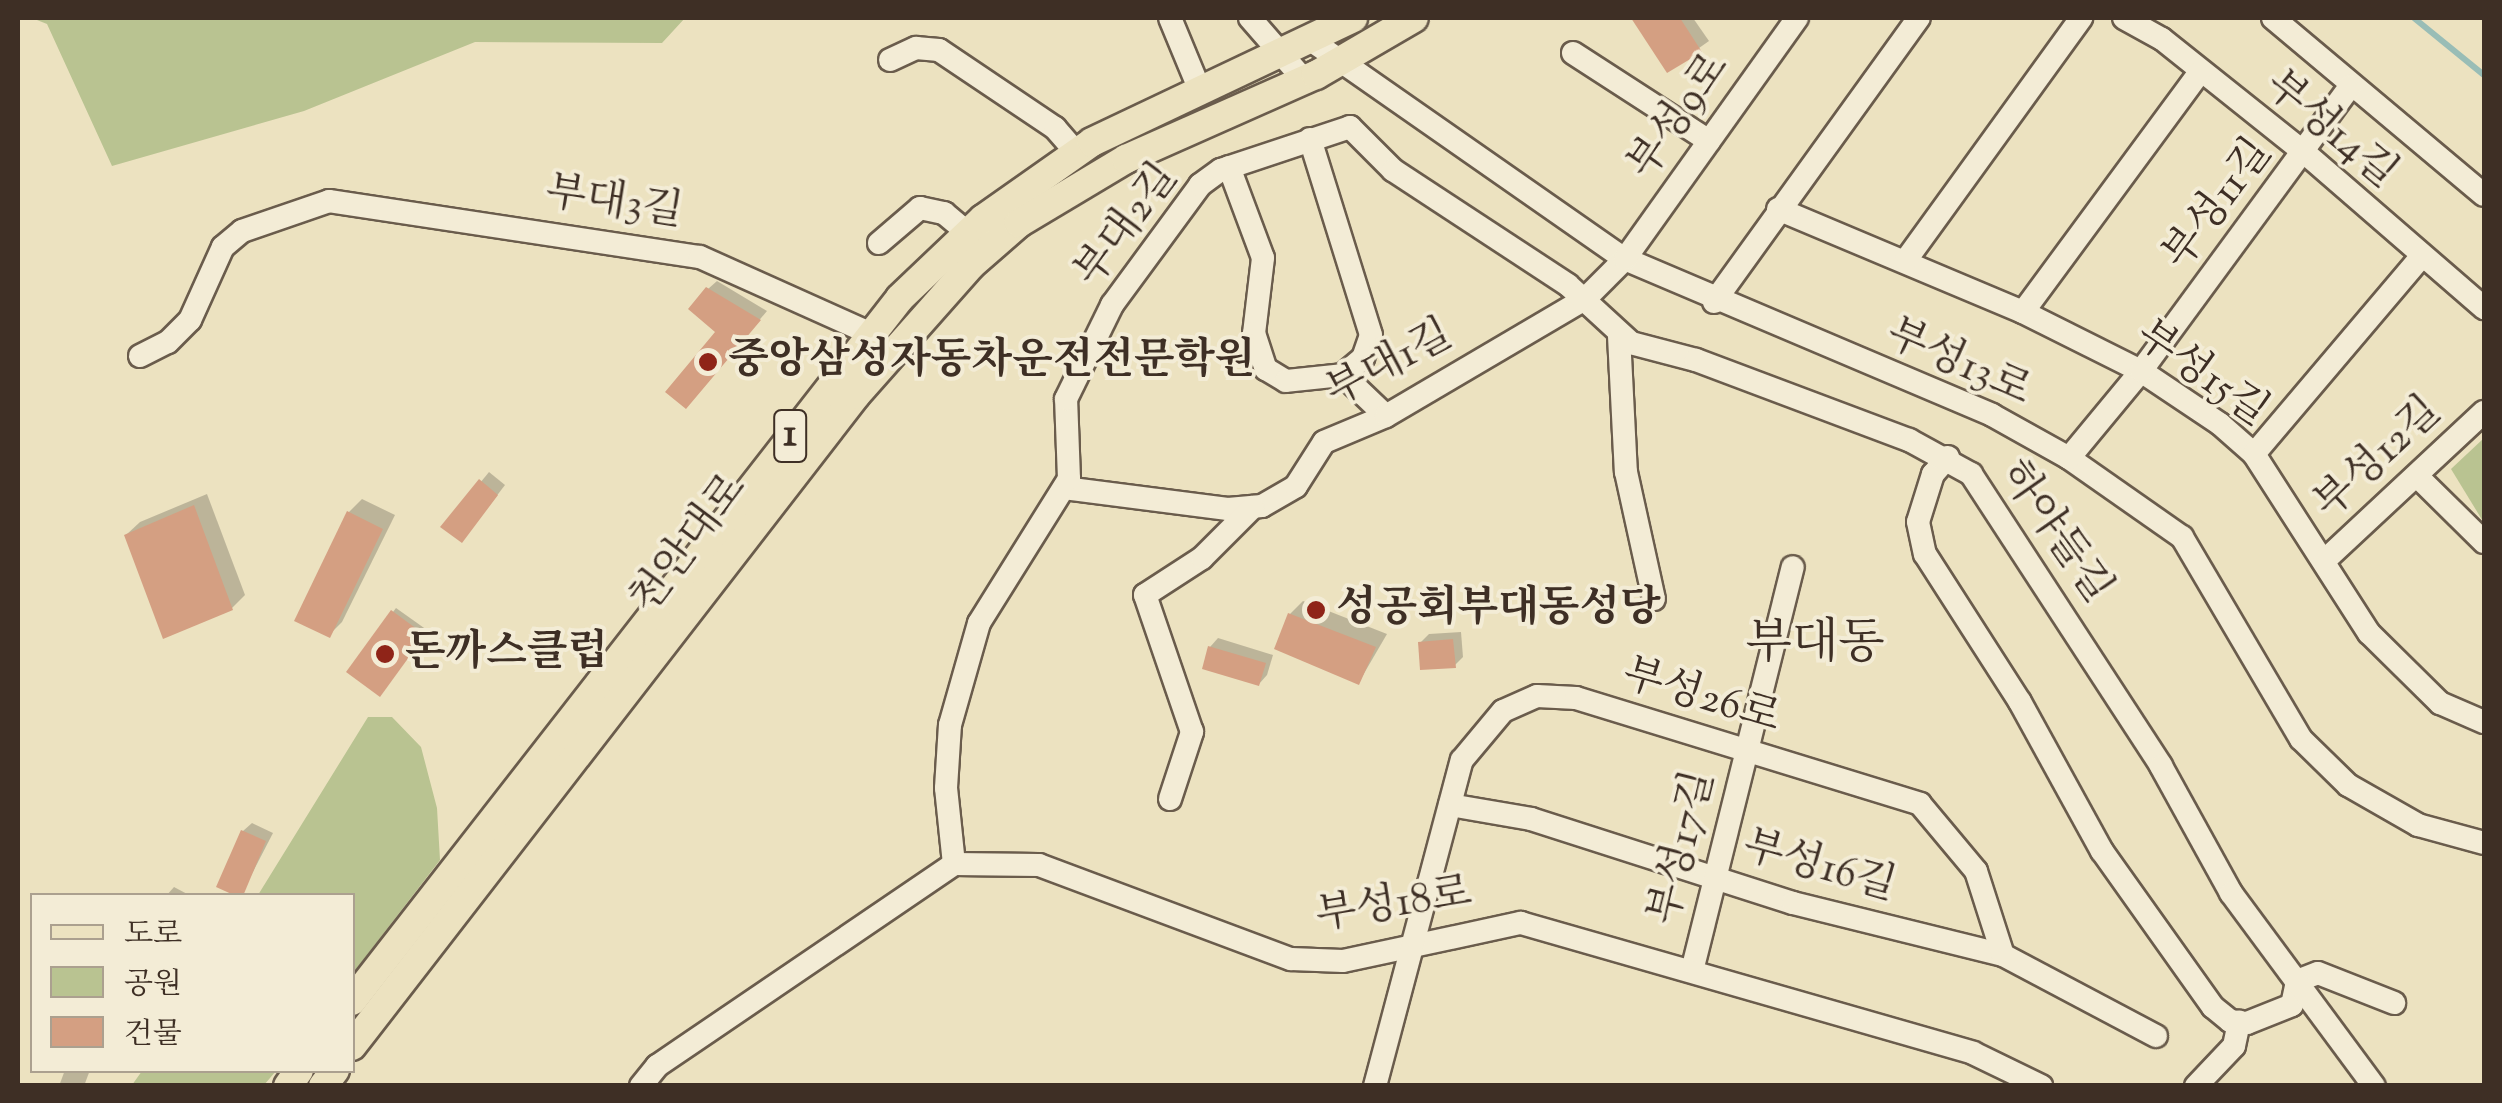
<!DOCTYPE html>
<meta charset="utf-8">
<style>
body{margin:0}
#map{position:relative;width:2502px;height:1103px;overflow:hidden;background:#ece2c0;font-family:"Sorts Mill Goudy","Noto Serif KR",serif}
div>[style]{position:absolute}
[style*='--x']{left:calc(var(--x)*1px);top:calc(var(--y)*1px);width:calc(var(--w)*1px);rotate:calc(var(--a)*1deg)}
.green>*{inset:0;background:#b9c391}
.shadow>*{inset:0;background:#0003}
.stream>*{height:6px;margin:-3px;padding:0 3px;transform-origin:3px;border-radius:3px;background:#99bdb6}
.building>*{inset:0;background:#d49f82}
.roads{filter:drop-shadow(2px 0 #6a5c4c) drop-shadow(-2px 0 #6a5c4c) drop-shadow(0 2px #6a5c4c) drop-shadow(0 -2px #6a5c4c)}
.minor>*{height:22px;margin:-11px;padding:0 11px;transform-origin:11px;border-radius:11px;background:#f3ecd6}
.major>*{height:28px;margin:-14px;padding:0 14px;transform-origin:14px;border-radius:14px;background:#ece2c0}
.dots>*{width:28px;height:28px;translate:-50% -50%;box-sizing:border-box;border:5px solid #f3ecd6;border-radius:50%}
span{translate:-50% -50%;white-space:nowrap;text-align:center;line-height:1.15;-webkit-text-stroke:8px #f3ecd6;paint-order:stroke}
.shield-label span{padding:2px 8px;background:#f3ecd6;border:2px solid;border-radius:8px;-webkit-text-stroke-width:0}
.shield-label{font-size:40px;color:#3e2f25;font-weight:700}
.street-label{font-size:42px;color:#3e2f25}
.poi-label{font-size:42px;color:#3e2f25;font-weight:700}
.left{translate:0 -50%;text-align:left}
.quarter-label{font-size:48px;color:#3e2f25}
.frame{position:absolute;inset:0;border:20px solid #3e2f25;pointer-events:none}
.legend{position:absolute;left:30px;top:893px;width:325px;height:180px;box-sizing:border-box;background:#f3ecd6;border:2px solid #aba08f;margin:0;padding:12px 18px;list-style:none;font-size:30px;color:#3e2f25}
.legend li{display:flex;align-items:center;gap:20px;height:50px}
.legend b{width:50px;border:2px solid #aba08f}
</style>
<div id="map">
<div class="green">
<div style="clip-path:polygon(32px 18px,685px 18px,662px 43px,475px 42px,304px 111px,112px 166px,47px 24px)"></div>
<div style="clip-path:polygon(2484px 438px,2484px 523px,2451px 469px)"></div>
<div style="clip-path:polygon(368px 717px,392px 717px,421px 747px,437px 808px,440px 860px,353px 973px,352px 896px,258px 895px)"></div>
<div style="clip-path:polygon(142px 1071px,142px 1070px,276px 1071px,264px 1085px,132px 1085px)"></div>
</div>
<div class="shadow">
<div style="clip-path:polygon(1634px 18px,1693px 18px,1709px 41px,1668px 70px)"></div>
<div style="clip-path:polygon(717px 281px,767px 311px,694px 397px,719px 332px,708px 289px)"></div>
<div style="clip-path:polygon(489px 472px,505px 485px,470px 531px,444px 527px)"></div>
<div style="clip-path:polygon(207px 494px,245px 595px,232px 608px,126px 535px,140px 522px)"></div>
<div style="clip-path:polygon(362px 499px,395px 515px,342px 622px,329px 635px,349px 512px)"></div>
<div style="clip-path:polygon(1303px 601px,1387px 634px,1359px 682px,1290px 614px)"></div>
<div style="clip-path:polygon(396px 608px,427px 630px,383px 690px,393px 612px)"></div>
<div style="clip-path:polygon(1461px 632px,1463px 657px,1455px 665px,1420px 643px,1429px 634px)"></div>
<div style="clip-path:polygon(1218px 638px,1273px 655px,1267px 675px,1259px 684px,1210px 647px)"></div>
<div style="clip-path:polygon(252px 823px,273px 833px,241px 895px,243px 831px)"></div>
<div style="clip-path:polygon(174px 887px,191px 896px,166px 896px)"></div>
<div style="clip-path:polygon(65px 1070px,90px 1070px,84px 1086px,59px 1086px)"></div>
</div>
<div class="stream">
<div style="--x:2414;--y:18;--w:90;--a:39.2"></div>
</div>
<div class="building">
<div style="clip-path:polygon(1631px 18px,1680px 18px,1702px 52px,1667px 73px)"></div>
<div style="clip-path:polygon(706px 287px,761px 320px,686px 409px,665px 392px,715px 332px,688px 309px)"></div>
<div style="clip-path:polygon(479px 479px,498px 495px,462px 543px,440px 527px)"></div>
<div style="clip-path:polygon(194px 505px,233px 610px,163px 639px,124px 535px)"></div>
<div style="clip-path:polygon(347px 511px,383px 529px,330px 638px,294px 621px)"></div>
<div style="clip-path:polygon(391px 610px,425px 635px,380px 697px,346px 672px)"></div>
<div style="clip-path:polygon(1288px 613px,1376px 647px,1359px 685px,1274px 649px)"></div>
<div style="clip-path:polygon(1453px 639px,1456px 668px,1420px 670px,1418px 642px)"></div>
<div style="clip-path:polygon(1208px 646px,1266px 663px,1259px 686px,1202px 669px)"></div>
<div style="clip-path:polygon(241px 830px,266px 841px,243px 896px,236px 896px,216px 887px)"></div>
</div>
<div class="roads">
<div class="minor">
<div style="--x:1170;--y:18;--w:76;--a:67.5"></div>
<div style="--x:1250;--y:18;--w:82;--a:48.9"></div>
<div style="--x:2124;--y:18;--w:43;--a:28.9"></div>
<div style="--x:2162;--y:39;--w:183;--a:38.6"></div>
<div style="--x:2305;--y:153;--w:237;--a:40.9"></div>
<div style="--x:2273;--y:18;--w:275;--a:40"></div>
<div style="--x:1312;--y:41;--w:381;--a:34.9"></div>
<div style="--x:1625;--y:259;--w:399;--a:23"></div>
<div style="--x:1992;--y:415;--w:88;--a:29.2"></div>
<div style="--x:2069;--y:458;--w:138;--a:35"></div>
<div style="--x:2182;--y:537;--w:234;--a:59.5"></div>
<div style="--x:2301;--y:739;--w:66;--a:44.4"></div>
<div style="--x:2348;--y:785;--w:81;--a:29.7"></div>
<div style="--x:2418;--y:825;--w:68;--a:15.3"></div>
<div style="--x:1573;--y:53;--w:162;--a:32.9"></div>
<div style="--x:890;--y:60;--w:29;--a:-25"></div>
<div style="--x:916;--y:48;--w:23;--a:5"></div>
<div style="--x:939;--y:50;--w:140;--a:33.9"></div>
<div style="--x:1055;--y:128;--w:32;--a:49"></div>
<div style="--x:1310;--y:139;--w:205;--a:72.7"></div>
<div style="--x:1371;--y:335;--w:24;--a:109"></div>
<div style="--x:1363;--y:358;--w:26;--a:140"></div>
<div style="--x:1343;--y:375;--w:59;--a:43.6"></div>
<div style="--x:1229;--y:167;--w:97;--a:69.5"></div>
<div style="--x:1263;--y:258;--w:76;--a:96.8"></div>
<div style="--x:1254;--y:333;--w:38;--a:72"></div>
<div style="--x:1266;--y:369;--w:23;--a:31"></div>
<div style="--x:1286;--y:381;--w:57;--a:-6"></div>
<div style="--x:1778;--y:209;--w:266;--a:22.8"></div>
<div style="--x:2023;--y:312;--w:132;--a:26.6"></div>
<div style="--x:2141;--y:371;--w:95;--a:33.9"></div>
<div style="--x:2220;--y:424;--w:45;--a:41.4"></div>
<div style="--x:2254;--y:454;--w:213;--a:57.3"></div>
<div style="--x:2369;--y:633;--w:100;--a:44.6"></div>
<div style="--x:2440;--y:703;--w:48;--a:23.4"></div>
<div style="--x:879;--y:243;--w:54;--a:-40.5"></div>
<div style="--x:920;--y:208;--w:25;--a:12"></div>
<div style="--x:944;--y:213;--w:31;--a:40"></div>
<div style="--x:1906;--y:260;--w:299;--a:-54.1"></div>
<div style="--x:1714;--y:302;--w:350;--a:-54.2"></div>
<div style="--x:2023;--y:312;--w:297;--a:-53.6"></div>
<div style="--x:1619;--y:336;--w:136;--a:87.1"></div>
<div style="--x:1626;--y:472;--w:130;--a:77.6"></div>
<div style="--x:140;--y:356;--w:31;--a:-27"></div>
<div style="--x:168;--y:342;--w:31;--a:-45"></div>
<div style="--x:190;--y:320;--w:80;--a:-65.7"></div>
<div style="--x:223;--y:247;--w:25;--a:-40"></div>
<div style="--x:242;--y:231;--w:92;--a:-19"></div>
<div style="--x:329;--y:201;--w:375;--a:8.6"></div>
<div style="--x:700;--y:257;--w:188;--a:24.2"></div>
<div style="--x:2254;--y:454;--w:258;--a:-49.7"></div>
<div style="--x:1948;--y:457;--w:23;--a:131"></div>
<div style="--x:1933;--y:474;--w:50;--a:107.4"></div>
<div style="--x:1918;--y:522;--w:33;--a:78"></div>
<div style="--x:1925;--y:554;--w:176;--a:57.3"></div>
<div style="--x:2020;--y:702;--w:170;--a:61.2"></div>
<div style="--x:2102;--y:851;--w:191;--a:54.6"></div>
<div style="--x:2213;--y:1007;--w:22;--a:39"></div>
<div style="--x:2230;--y:1021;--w:17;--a:7"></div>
<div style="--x:2247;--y:1023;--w:48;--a:-21.8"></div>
<div style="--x:2292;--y:1005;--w:25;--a:-78"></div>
<div style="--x:2297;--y:981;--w:22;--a:-21"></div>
<div style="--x:2318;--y:973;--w:82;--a:21.5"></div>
<div style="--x:2069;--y:458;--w:113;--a:-50.4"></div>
<div style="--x:2141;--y:371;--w:353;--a:-53.7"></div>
<div style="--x:2419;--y:478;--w:91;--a:44.6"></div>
<div style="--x:1064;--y:488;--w:165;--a:7.3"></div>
<div style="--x:1228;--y:509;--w:34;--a:-5"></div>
<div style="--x:1262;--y:506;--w:39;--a:-30"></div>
<div style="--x:1296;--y:486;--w:52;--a:-57.5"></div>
<div style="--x:1324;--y:442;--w:67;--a:-22.8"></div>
<div style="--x:1386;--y:416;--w:232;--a:-30.5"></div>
<div style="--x:1586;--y:298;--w:55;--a:-45"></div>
<div style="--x:1625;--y:259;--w:296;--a:-54.5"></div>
<div style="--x:2324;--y:561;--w:219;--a:-43"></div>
<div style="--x:1170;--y:799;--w:71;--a:-71.8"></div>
<div style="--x:1192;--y:732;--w:145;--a:-108.9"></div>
<div style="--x:1145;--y:595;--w:68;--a:-33"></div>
<div style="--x:1202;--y:558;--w:72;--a:-45"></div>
<div style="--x:1450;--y:805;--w:82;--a:9.8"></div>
<div style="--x:1531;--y:819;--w:275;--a:17.8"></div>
<div style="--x:1793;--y:903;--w:216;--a:13.9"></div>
<div style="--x:2003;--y:955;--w:173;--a:27.9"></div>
<div style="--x:954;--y:864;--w:76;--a:-96"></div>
<div style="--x:946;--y:788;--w:63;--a:-86.4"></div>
<div style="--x:950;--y:725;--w:106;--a:-74.1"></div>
<div style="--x:979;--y:623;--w:170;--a:-58"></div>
<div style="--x:1069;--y:479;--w:80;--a:-92.1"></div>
<div style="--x:1066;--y:399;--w:105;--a:-63.9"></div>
<div style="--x:1112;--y:305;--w:149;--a:-53.7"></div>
<div style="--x:1200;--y:185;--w:26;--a:-36"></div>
<div style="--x:1221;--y:170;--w:136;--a:-18.4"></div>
<div style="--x:1350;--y:127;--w:61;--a:45"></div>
<div style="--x:1393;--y:170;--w:209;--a:33.3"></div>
<div style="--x:1568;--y:285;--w:86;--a:42.6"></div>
<div style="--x:1631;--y:343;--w:67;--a:14.7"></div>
<div style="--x:1696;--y:360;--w:228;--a:20.6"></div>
<div style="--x:1909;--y:440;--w:71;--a:28.7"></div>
<div style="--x:1971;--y:474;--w:348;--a:56.9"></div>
<div style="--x:2161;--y:766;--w:145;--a:61.1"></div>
<div style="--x:2231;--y:893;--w:240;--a:53.5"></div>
<div style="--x:1692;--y:971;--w:416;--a:-76"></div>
<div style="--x:641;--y:1086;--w:26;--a:-51"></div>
<div style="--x:657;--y:1066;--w:359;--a:-34.2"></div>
<div style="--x:954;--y:864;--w:85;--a:0.7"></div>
<div style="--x:1039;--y:865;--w:269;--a:20.5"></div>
<div style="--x:1291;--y:959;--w:52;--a:2.2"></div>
<div style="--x:1343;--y:961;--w:182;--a:-12.1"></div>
<div style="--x:1521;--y:923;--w:470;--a:16"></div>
<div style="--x:1973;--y:1053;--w:76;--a:25.9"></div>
<div style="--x:1375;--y:1086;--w:337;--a:-75.1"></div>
<div style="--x:1462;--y:760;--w:64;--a:-50.1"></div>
<div style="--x:1503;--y:711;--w:37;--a:-24"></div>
<div style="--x:1537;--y:696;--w:39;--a:3"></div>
<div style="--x:1576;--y:698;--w:360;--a:17.1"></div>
<div style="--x:1920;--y:804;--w:87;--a:50.1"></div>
<div style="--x:1976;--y:871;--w:88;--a:72.2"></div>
<div style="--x:2196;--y:1086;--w:55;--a:-46.5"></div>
<div style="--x:2234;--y:1046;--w:25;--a:-78"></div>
</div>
<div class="major">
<div style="--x:352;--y:1001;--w:891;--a:-52.06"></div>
<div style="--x:900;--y:298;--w:115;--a:-43.6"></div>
<div style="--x:983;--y:219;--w:133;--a:-35.2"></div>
<div style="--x:1092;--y:142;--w:289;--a:-25.4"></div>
<div style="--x:352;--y:1046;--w:823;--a:-52.25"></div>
<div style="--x:856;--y:395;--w:174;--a:-48.5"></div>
<div style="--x:971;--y:265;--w:64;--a:-41.2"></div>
<div style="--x:1019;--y:223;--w:125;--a:-30.9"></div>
<div style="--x:1126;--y:159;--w:208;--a:-23.9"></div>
<div style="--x:1316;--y:75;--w:113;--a:-30.2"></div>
<div style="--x:288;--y:1086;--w:19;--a:-55"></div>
<div style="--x:323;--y:1086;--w:20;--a:-53"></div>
</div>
</div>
<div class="dots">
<div style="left:708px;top:362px;background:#8f2418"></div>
<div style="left:1316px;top:610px;background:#8f2418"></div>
<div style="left:385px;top:654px;background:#8f2418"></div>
</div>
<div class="shield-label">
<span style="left:790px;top:436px">1</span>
</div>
<div class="street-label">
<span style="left:1680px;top:117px;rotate:-55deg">부성9로</span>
<span style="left:2330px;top:131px;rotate:40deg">부성14길</span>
<span style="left:614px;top:204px;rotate:9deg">부대3길</span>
<span style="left:2219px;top:205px;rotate:-53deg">부성11길</span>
<span style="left:1128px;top:226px;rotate:-53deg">부대2길</span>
<span style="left:1958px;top:364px;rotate:24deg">부성13로</span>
<span style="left:1390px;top:365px;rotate:-28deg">부대1길</span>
<span style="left:2201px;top:375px;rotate:35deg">부성15길</span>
<span style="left:2379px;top:459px;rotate:-43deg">부성12길</span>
<span style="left:2054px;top:533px;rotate:55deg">하야들길</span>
<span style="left:690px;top:545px;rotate:-53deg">천안대로</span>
<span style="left:1701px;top:698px;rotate:17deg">부성26로</span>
<span style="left:1684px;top:848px;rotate:-76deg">부성17길</span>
<span style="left:1819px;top:868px;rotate:16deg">부성16길</span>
<span style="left:1394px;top:906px;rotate:-9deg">부성18로</span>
</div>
<div class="poi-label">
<span class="left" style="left:728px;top:362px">중앙삼성자동차운전전문학원</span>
<span class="left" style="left:1336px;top:610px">성공회부대동성당</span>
<span class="left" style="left:405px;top:654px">돈까스클럽</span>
</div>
<div class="quarter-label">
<span style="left:1815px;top:646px">부대동</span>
</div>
<div class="frame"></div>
<ul class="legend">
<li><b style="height:12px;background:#ece2c0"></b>도로</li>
<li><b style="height:28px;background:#b9c391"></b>공원</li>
<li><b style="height:28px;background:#d49f82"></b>건물</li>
</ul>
</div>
